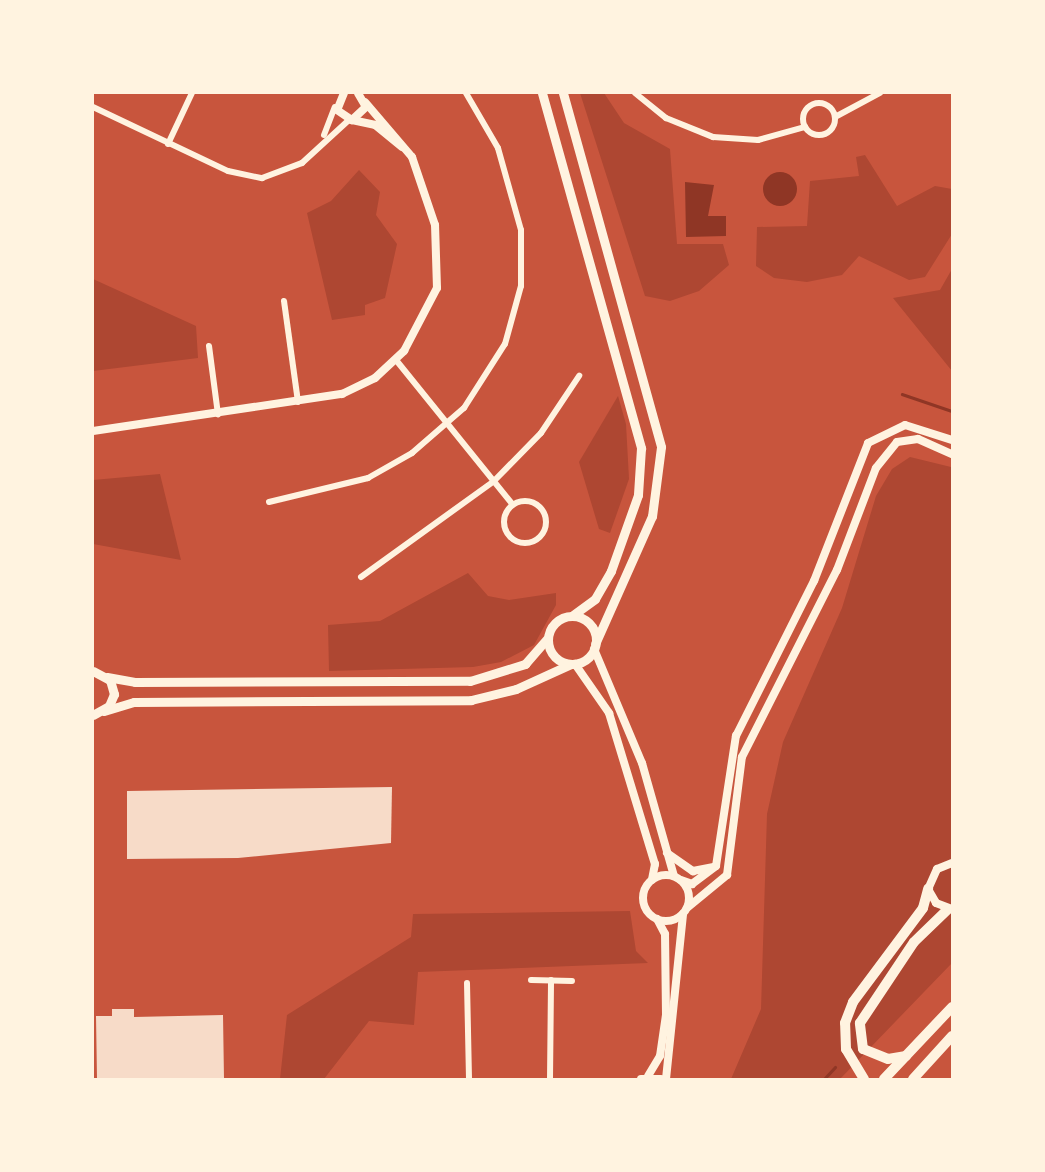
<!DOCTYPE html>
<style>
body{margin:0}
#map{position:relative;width:1045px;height:1172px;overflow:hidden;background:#c8553d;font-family:Mulish,sans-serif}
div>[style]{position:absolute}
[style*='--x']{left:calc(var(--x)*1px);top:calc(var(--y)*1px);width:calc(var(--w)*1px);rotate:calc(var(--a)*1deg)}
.green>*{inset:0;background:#ae4732}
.water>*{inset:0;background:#8f3625}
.round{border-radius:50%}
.stream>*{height:2.5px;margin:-1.25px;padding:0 1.25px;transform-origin:1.25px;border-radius:1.25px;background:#8f3625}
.building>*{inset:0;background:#f7dbc8}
.minor>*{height:6px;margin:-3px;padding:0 3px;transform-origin:3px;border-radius:3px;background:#fff3e0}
.minor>.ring{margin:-3px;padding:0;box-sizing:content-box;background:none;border:6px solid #fff3e0;border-radius:50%}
.tertiary>*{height:8px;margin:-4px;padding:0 4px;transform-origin:4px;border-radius:4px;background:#fff3e0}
.tertiary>.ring{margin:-4px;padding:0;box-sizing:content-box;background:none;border:8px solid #fff3e0;border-radius:50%}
.secondary>*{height:9px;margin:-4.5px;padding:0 4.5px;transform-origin:4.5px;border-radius:4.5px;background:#fff3e0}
.secondary>.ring{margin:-4.5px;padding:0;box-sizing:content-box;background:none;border:9px solid #fff3e0;border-radius:50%}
.trunk>*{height:10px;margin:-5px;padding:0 5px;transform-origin:5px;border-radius:5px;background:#fff3e0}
span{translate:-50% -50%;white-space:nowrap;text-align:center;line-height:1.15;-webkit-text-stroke:5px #fff3e0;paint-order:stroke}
.frame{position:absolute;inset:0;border:94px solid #fff3e0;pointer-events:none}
</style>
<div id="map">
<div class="green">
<div style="clip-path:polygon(580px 93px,604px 93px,624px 123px,670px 149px,677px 244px,723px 244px,729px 265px,699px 291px,670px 301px,645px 296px)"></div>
<div style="clip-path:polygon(865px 155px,897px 206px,935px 186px,952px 189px,952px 234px,925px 277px,909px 280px,859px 256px,842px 275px,807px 282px,774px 278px,756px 266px,757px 227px,807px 226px,810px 181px,859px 176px,856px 157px)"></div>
<div style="clip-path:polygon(359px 170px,380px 192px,376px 215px,397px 244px,385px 298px,365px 305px,365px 315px,332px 320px,307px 213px,331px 201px)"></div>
<div style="clip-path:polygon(952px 269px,952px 371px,893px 298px,940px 290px)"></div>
<div style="clip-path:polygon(93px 279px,196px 326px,198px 358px,93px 371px)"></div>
<div style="clip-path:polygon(618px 396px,626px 424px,629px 479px,610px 533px,599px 529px,579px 462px)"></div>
<div style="clip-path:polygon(952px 456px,952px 963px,840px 1079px,731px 1079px,761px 1009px,767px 814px,783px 742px,842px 608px,876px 496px,892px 469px,910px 457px,951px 467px)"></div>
<div style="clip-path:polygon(160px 474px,181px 560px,93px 544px,93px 480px)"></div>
<div style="clip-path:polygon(468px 573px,488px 596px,509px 600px,556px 593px,556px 605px,534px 645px,501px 662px,473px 667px,329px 671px,328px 625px,380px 621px)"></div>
<div style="clip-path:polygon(630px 911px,636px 951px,648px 963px,418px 972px,414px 1025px,369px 1021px,324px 1079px,280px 1079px,287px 1015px,411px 937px,413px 914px)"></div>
</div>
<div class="water">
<div class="round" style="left:763px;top:172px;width:34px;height:34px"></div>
<div style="clip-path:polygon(685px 182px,714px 185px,708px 216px,726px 216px,726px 236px,686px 237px)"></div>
</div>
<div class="stream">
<div style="--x:902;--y:394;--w:53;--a:18.8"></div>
<div style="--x:824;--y:1079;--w:16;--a:-47"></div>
</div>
<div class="building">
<div style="clip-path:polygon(392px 787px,391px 843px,238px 858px,127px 859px,127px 791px)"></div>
<div style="clip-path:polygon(112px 1009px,134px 1009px,134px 1017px,223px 1015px,224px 1079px,97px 1079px,96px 1016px,112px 1016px)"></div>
</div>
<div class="minor">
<div style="--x:635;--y:93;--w:40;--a:39"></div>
<div style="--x:666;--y:118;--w:51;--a:22"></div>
<div style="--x:713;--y:137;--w:45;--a:3.8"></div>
<div style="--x:758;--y:140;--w:49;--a:-15.5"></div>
<div class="ring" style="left:803px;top:103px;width:26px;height:26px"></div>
<div style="--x:93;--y:107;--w:149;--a:25.4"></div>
<div style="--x:228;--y:171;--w:35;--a:12"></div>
<div style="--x:262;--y:178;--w:43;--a:-20.6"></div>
<div style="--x:302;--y:163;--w:64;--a:-42.5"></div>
<div style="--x:835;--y:117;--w:51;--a:-28.1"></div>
<div style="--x:324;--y:135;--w:30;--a:-69"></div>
<div style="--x:168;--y:144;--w:56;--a:-64.8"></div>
<div style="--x:284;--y:301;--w:102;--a:82.1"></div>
<div style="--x:209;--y:346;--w:69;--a:82.5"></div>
<div style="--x:396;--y:360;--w:186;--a:51.1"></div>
<div class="ring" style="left:504px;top:501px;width:36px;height:36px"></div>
<div style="--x:269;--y:502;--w:102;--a:-13.6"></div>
<div style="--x:368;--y:478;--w:51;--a:-29.6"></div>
<div style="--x:412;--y:453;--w:69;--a:-40.9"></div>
<div style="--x:464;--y:408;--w:76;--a:-57.4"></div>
<div style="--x:505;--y:344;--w:60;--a:-74.6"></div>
<div style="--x:521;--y:286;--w:56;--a:-90"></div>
<div style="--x:521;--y:230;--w:85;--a:-105.7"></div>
<div style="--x:498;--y:148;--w:64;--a:-120.2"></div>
<div style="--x:361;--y:577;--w:164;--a:-35.8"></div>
<div style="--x:494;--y:481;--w:67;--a:-45.6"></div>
<div style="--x:541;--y:433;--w:69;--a:-56.3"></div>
<div style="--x:531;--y:980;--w:41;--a:1.4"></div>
<div style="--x:467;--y:983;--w:96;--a:88.8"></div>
<div style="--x:550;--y:1079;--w:99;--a:-89.4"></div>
</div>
<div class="tertiary">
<div style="--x:344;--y:93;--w:18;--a:112"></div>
<div style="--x:337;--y:110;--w:18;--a:34"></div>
<div style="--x:352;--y:120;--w:19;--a:-43"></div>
<div style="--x:366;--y:107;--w:16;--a:-120"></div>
<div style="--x:352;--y:120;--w:24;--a:12"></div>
<div style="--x:375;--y:125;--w:35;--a:39"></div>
<div style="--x:93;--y:431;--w:252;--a:-8.5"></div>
<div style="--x:342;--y:394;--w:37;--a:-26"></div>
<div style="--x:375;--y:378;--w:40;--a:-43"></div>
<div style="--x:404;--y:351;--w:71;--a:-62.4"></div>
<div style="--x:437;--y:288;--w:63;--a:-91.8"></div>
<div style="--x:435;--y:225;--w:72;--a:-108.7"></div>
<div style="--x:412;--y:157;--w:72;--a:-130.5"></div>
<div style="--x:594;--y:649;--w:124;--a:67.2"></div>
<div style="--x:642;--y:763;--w:117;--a:74.2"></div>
<div style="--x:575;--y:664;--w:60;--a:55.2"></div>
<div style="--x:609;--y:713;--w:158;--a:73.1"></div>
<div style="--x:655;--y:864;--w:16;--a:101"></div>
<div style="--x:667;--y:853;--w:32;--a:35"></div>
<div style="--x:693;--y:871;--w:21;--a:-11"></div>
<div style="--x:952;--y:863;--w:16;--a:158"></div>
<div style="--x:937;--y:869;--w:22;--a:114"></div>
<div style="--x:928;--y:889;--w:16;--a:60"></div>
<div style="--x:936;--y:903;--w:17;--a:21"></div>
<div class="ring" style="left:643px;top:875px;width:38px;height:38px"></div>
<div style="--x:681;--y:880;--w:12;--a:20"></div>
<div style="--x:692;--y:884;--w:30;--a:-37"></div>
<div style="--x:716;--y:866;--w:132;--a:-81.3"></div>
<div style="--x:736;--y:736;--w:174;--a:-63.3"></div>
<div style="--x:814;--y:581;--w:148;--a:-68.6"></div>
<div style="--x:868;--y:443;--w:41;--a:-25.9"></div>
<div style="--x:905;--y:425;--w:49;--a:17.7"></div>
<div style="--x:687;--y:908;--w:52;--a:-39.5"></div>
<div style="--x:727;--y:875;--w:119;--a:-82.8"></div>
<div style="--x:742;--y:757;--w:210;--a:-63.1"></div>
<div style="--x:837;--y:570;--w:109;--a:-69.1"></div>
<div style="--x:876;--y:468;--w:33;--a:-51"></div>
<div style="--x:897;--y:442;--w:21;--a:-8"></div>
<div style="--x:918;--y:439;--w:37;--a:24"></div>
<div style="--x:648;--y:1076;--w:23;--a:-59"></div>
<div style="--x:660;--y:1056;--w:41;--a:-81.7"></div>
<div style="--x:666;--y:1015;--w:81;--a:-90.7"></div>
<div style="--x:665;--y:934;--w:17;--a:-118"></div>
<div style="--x:641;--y:1079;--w:20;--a:0"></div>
<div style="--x:666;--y:1079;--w:166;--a:-84.1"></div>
</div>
<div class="secondary">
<div style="--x:542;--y:93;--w:369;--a:74.4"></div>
<div style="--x:641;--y:448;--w:47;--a:93.7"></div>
<div style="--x:638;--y:495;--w:81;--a:109.6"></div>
<div style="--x:611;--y:571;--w:32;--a:120"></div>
<div style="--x:595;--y:599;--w:27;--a:144"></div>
<div style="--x:563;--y:93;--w:367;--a:74.5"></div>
<div style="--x:661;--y:447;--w:70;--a:97.4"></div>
<div style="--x:652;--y:516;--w:140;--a:114"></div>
<div class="ring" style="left:548px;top:616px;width:39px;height:39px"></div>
<div style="--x:93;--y:671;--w:19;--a:28"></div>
<div style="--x:110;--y:680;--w:15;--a:74"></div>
<div style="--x:114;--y:694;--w:13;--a:113"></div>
<div style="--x:109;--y:706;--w:18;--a:151"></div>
<div style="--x:107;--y:677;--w:28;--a:10"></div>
<div style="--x:135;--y:682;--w:335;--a:-0.2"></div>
<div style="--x:470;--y:681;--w:58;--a:-17.2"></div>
<div style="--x:525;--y:664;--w:33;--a:-49"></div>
<div style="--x:104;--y:711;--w:31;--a:-17"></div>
<div style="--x:134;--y:702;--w:337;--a:-0.3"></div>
<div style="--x:471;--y:700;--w:46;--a:-13.7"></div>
<div style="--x:516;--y:689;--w:60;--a:-24.4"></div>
</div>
<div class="trunk">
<div style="--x:906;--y:1056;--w:18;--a:171"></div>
<div style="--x:888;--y:1059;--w:27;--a:-158"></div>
<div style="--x:863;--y:1049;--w:26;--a:-97"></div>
<div style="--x:860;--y:1023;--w:97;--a:-56.3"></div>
<div style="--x:914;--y:942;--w:47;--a:-44.1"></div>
<div style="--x:864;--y:1079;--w:35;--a:-121"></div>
<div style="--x:846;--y:1049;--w:26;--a:-92"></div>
<div style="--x:845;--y:1023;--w:22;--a:-69"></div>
<div style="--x:853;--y:1002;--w:117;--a:-53.3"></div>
<div style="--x:923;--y:908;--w:20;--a:-75"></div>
<div style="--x:884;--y:1079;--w:99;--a:-46.6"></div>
<div style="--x:913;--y:1079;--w:58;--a:-47.8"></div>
</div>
<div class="frame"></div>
</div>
